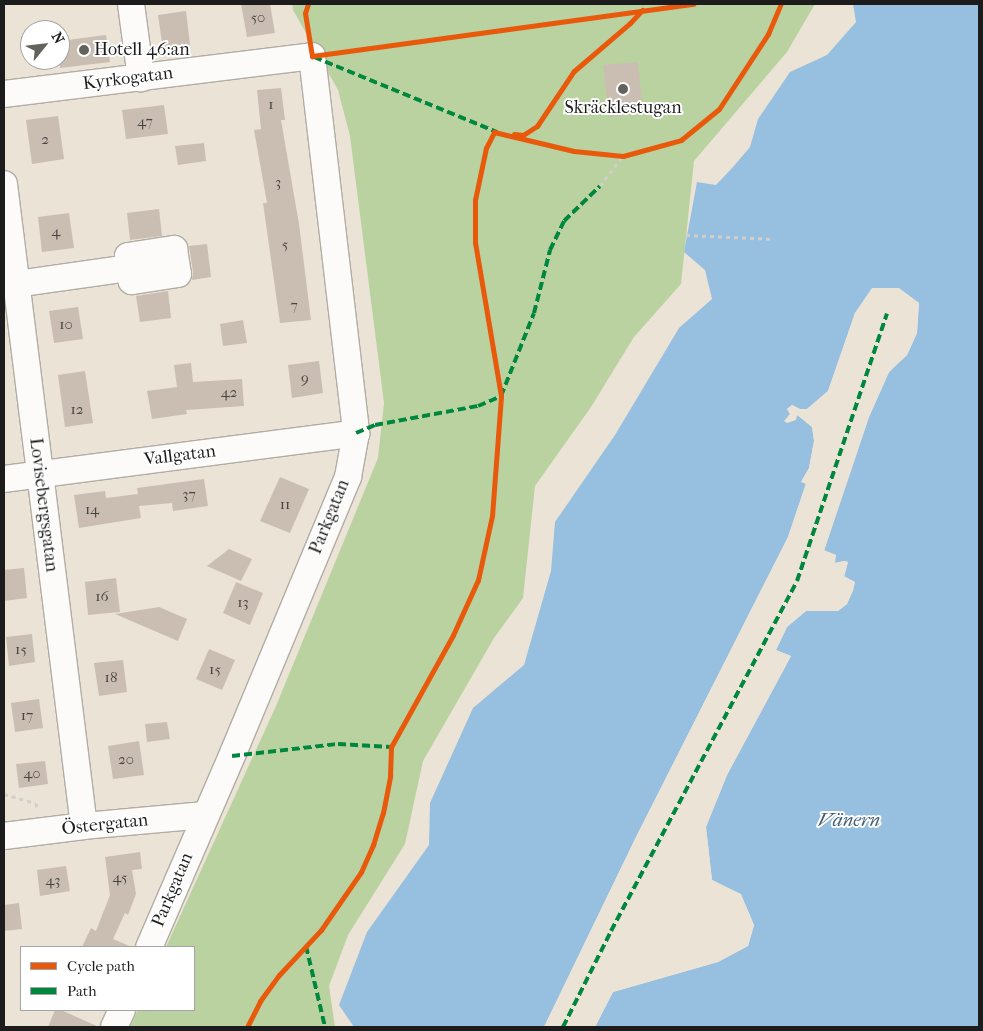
<!DOCTYPE html>
<meta charset="utf-8">
<style>
body{margin:0}
#map{position:relative;width:983px;height:1031px;overflow:hidden;background:#ebe3d6;font-family:"IM FELL French Canon",serif}
div>[style]{position:absolute}
[style*='--x']{left:calc(var(--x)*1px);top:calc(var(--y)*1px);width:calc(var(--w)*1px);rotate:calc(var(--a)*1deg)}
.green>*{inset:0;background:#bad2a0}
.water>*{inset:0;background:#96bfe0}
.pier>*{inset:0;background:#ebe3d6}
.building>*{inset:0;background:#cabeb2}
.path>*{height:3px;margin-top:-1.5px;transform-origin:0;background:repeating-linear-gradient(90deg,#d1cfcc 0 4px,transparent 0 8px)}
.roads{filter:drop-shadow(1px 0 #b1aca4) drop-shadow(-1px 0 #b1aca4) drop-shadow(0 1px #b1aca4) drop-shadow(0 -1px #b1aca4)}
.minor>*{height:26px;margin:-13px;padding:0 13px;transform-origin:13px;border-radius:13px;background:#fcfbf9}
.quiet>*{height:4px;margin-top:-2px;transform-origin:0;background:repeating-linear-gradient(90deg,#00873e 0 8px,transparent 0 12px)}
.cycleway>*{height:5px;margin:-2.5px;padding:0 2.5px;transform-origin:2.5px;border-radius:2.5px;background:#e8590c}
.dots>*{width:14px;height:14px;translate:-50% -50%;box-sizing:border-box;border:2px solid #fff;border-radius:50%}
span{translate:-50% -50%;white-space:nowrap;text-align:center;line-height:1.15;-webkit-text-stroke:4px #fff;paint-order:stroke}
.number-label{font-size:15px;color:#484442}
.number-label span{-webkit-text-stroke-width:0}
.poi-label{font-size:18px;color:#1c1c1c}
.left{translate:0 -50%;text-align:left}
.street-label{font-size:18px;color:#1c1c1c}
.water-label{font-size:19px;color:#435f76;font-style:italic}
.frame{position:absolute;inset:0;border:5px solid #1c1c1c;pointer-events:none}
.legend{position:absolute;left:20px;top:946px;width:175px;height:65px;box-sizing:border-box;background:#fff;border:1px solid #a4a4a4;margin:0;padding:6px 9px;list-style:none;font-size:15px;color:#1c1c1c}
.legend li{display:flex;align-items:center;gap:10px;height:25px}
.legend b{width:25px;border:1px solid #a4a4a4}
.north{position:absolute;left:20px;top:20px;width:50px;height:50px;box-sizing:border-box;background:#fff;border:1px solid #a4a4a4;border-radius:50%;rotate:61deg;font-size:14px;font-weight:700;line-height:20px;text-align:center;color:#1c1c1c}
.north::after{content:'';display:block;margin:auto;width:18px;height:22px;background:#64625d;clip-path:polygon(50% 0,100% 100%,50% 72%,0 100%)}
</style>
<div id="map">
<div class="green">
<div style="clip-path:polygon(292px 4px,815px 4px,787px 52px,694px 161px,681px 284px,634px 337px,591px 407px,535px 486px,523px 598px,494px 638px,423px 761px,405px 844px,348px 935px,329px 986px,335px 1027px,130px 1027px,138px 1010px,194px 1010px,194px 947px,166px 947px,276px 706px,378px 458px,384px 403px,350px 136px,338px 90px,293px 10px)"></div>
</div>
<div class="water">
<div style="clip-path:polygon(853px 4px,979px 4px,979px 1027px,595px 1027px,613px 992px,718px 962px,748px 946px,754px 925px,741px 895px,712px 880px,706px 827px,727px 775px,791px 656px,776px 650px,787px 627px,806px 611px,838px 611px,847px 604px,855px 582px,844px 577px,848px 562px,844px 561px,834px 563px,836px 555px,824px 551px,869px 417px,889px 372px,907px 355px,917px 333px,919px 303px,898px 288px,872px 289px,855px 313px,828px 391px,807px 409px,800px 409px,792px 405px,787px 409px,790px 414px,785px 421px,795px 420px,797px 415px,801px 418px,812px 427px,814px 441px,809px 468px,801px 482px,806px 483px,788px 537px,636px 837px,544px 1027px,354px 1027px,339px 1005px,367px 932px,429px 845px,430px 803px,473px 708px,524px 665px,551px 571px,555px 522px,615px 435px,679px 328px,712px 299px,705px 270px,684px 252px,697px 182px,716px 185px,733px 167px,750px 147px,758px 119px,790px 72px,827px 55px,856px 22px)"></div>
</div>
<div class="pier">
<div style="clip-path:polygon(872px 288px,899px 288px,919px 303px,917px 333px,907px 355px,889px 372px,869px 417px,824px 550px,836px 555px,835px 563px,844px 561px,848px 562px,844px 576px,855px 582px,853px 591px,847px 604px,838px 611px,806px 611px,787px 627px,776px 650px,791px 656px,727px 775px,706px 827px,712px 880px,741px 894px,754px 925px,748px 946px,718px 962px,613px 992px,595px 1027px,592px 1027px,612px 990px,717px 959px,746px 944px,752px 925px,739px 896px,709px 881px,703px 826px,725px 774px,788px 657px,773px 651px,784px 625px,805px 608px,837px 608px,845px 602px,851px 590px,852px 583px,841px 577px,845px 564px,833px 565px,833px 556px,821px 550px,867px 416px,887px 371px,905px 353px,914px 333px,916px 304px,898px 291px,873px 291px,857px 314px,830px 393px,808px 411px,799px 412px,792px 408px,790px 410px,792px 415px,789px 420px,793px 418px,797px 413px,814px 425px,817px 441px,811px 469px,805px 480px,809px 484px,790px 538px,638px 838px,547px 1027px,544px 1027px,636px 837px,788px 537px,806px 484px,801px 482px,809px 468px,814px 441px,812px 427px,801px 418px,797px 415px,796px 420px,787px 423px,784px 421px,790px 414px,787px 409px,792px 405px,800px 409px,807px 409px,828px 391px,855px 313px)"></div>
</div>
<div class="building">
<div style="clip-path:polygon(241px 4px,270px 4px,275px 33px,247px 37px)"></div>
<div style="clip-path:polygon(186px 11px,190px 45px,163px 49px,158px 15px)"></div>
<div style="clip-path:polygon(106px 35px,110px 62px,60px 68px,60px 41px)"></div>
<div style="clip-path:polygon(638px 62px,643px 113px,609px 117px,603px 65px)"></div>
<div style="clip-path:polygon(281px 88px,285px 120px,281px 120px,299px 224px,311px 320px,280px 323px,263px 203px,267px 203px,254px 130px,261px 129px,257px 90px)"></div>
<div style="clip-path:polygon(164px 105px,168px 134px,126px 139px,122px 110px)"></div>
<div style="clip-path:polygon(58px 116px,64px 159px,32px 164px,26px 120px)"></div>
<div style="clip-path:polygon(204px 143px,206px 161px,178px 165px,175px 146px)"></div>
<div style="clip-path:polygon(159px 209px,162px 236px,130px 240px,127px 213px)"></div>
<div style="clip-path:polygon(69px 213px,74px 248px,42px 252px,38px 217px)"></div>
<div style="clip-path:polygon(207px 244px,211px 277px,192px 280px,193px 272px,189px 246px)"></div>
<div style="clip-path:polygon(168px 291px,171px 318px,140px 322px,136px 296px)"></div>
<div style="clip-path:polygon(78px 307px,83px 339px,54px 343px,49px 311px)"></div>
<div style="clip-path:polygon(243px 320px,247px 343px,223px 346px,220px 324px)"></div>
<div style="clip-path:polygon(319px 361px,323px 393px,292px 398px,288px 365px)"></div>
<div style="clip-path:polygon(191px 363px,193px 382px,242px 379px,244px 406px,186px 410px,187px 414px,152px 419px,147px 391px,177px 387px,174px 365px)"></div>
<div style="clip-path:polygon(85px 371px,93px 423px,65px 427px,58px 375px)"></div>
<div style="clip-path:polygon(280px 477px,309px 489px,290px 533px,260px 521px)"></div>
<div style="clip-path:polygon(204px 479px,208px 506px,173px 511px,172px 503px,139px 506px,141px 518px,79px 528px,74px 495px,105px 491px,106px 498px,138px 494px,137px 488px)"></div>
<div style="clip-path:polygon(229px 549px,252px 559px,241px 581px,207px 566px)"></div>
<div style="clip-path:polygon(24px 568px,27px 598px,4px 601px,4px 570px)"></div>
<div style="clip-path:polygon(116px 578px,120px 612px,88px 615px,85px 582px)"></div>
<div style="clip-path:polygon(236px 582px,263px 593px,250px 625px,223px 613px)"></div>
<div style="clip-path:polygon(159px 607px,187px 619px,178px 641px,115px 614px)"></div>
<div style="clip-path:polygon(32px 634px,35px 662px,9px 666px,6px 637px)"></div>
<div style="clip-path:polygon(209px 649px,235px 660px,222px 690px,196px 679px)"></div>
<div style="clip-path:polygon(123px 660px,127px 692px,99px 696px,94px 663px)"></div>
<div style="clip-path:polygon(39px 699px,43px 728px,15px 732px,11px 703px)"></div>
<div style="clip-path:polygon(167px 722px,170px 739px,147px 742px,145px 724px)"></div>
<div style="clip-path:polygon(139px 741px,144px 775px,113px 779px,108px 746px)"></div>
<div style="clip-path:polygon(45px 761px,48px 784px,19px 788px,16px 764px)"></div>
<div style="clip-path:polygon(140px 852px,142px 869px,132px 870px,136px 894px,128px 915px,125px 913px,113px 939px,132px 947px,82px 947px,91px 928px,96px 931px,110px 895px,105px 857px)"></div>
<div style="clip-path:polygon(66px 866px,70px 891px,40px 896px,37px 870px)"></div>
<div style="clip-path:polygon(19px 903px,22px 929px,4px 931px,4px 905px)"></div>
<div style="clip-path:polygon(55px 1010px,61px 1010px,99px 1027px,48px 1027px)"></div>
</div>
<div class="path">
<div style="--x:600;--y:186;--w:38;--a:-53"></div>
<div style="--x:686;--y:235;--w:87;--a:2.6"></div>
<div style="--x:4;--y:794;--w:33;--a:16"></div>
<div style="--x:36;--y:803;--w:6;--a:81"></div>
</div>
<div class="roads">
<div class="minor">
<div style="--x:131;--y:4;--w:75;--a:82.3"></div>
<div style="--x:4;--y:94;--w:310;--a:-7"></div>
<div style="--x:312;--y:56;--w:380;--a:83.3"></div>
<div style="--x:356;--y:433;--w:45;--a:100.3"></div>
<div style="--x:348;--y:477;--w:297;--a:112.6"></div>
<div style="--x:234;--y:751;--w:214;--a:113.4"></div>
<div style="--x:4;--y:184;--w:647;--a:82.9"></div>
<div style="--x:16;--y:284;--w:115;--a:-8"></div>
<div style="--x:130;--y:268;--w:12;--a:-99"></div>
<div style="--x:128;--y:256;--w:47;--a:-8.7"></div>
<div style="--x:174;--y:249;--w:25;--a:81"></div>
<div style="--x:178;--y:274;--w:47;--a:171.3"></div>
<div style="--x:132;--y:281;--w:13;--a:-99"></div>
<div style="--x:4;--y:479;--w:355;--a:-7.4"></div>
<div style="--x:4;--y:836;--w:81;--a:-7.1"></div>
<div style="--x:84;--y:826;--w:122;--a:-5.2"></div>
<div style="--x:114;--y:1027;--w:19;--a:-65"></div>
</div>
</div>
<div class="quiet">
<div style="--x:314;--y:57;--w:198;--a:22.3"></div>
<div style="--x:356;--y:433;--w:21;--a:-23"></div>
<div style="--x:375;--y:425;--w:105;--a:-10.5"></div>
<div style="--x:478;--y:406;--w:25;--a:-23"></div>
<div style="--x:501;--y:396;--w:89;--a:-68.3"></div>
<div style="--x:534;--y:313;--w:65;--a:-75.7"></div>
<div style="--x:550;--y:250;--w:32;--a:-64"></div>
<div style="--x:564;--y:221;--w:50;--a:-44.2"></div>
<div style="--x:232;--y:756;--w:107;--a:-6.5"></div>
<div style="--x:338;--y:744;--w:53;--a:3.2"></div>
<div style="--x:306;--y:946;--w:83;--a:76.8"></div>
<div style="--x:563;--y:1027;--w:107;--a:-63.4"></div>
<div style="--x:611;--y:931;--w:396;--a:-62"></div>
<div style="--x:797;--y:581;--w:282;--a:-71.4"></div>
</div>
<div class="cycleway">
<div style="--x:308;--y:4;--w:9;--a:108"></div>
<div style="--x:305;--y:13;--w:44;--a:80.8"></div>
<div style="--x:312;--y:56;--w:385;--a:-7.8"></div>
<div style="--x:514;--y:134;--w:9;--a:6"></div>
<div style="--x:523;--y:135;--w:17;--a:-33"></div>
<div style="--x:537;--y:126;--w:66;--a:-56.1"></div>
<div style="--x:574;--y:71;--w:74;--a:-40.6"></div>
<div style="--x:630;--y:23;--w:18;--a:-47"></div>
<div style="--x:247;--y:1027;--w:29;--a:-63"></div>
<div style="--x:260;--y:1001;--w:32;--a:-54"></div>
<div style="--x:279;--y:975;--w:62;--a:-47"></div>
<div style="--x:321;--y:930;--w:70;--a:-55.4"></div>
<div style="--x:361;--y:872;--w:30;--a:-66"></div>
<div style="--x:373;--y:845;--w:34;--a:-73"></div>
<div style="--x:383;--y:813;--w:38;--a:-79"></div>
<div style="--x:390;--y:776;--w:29;--a:-88"></div>
<div style="--x:391;--y:747;--w:128;--a:-61"></div>
<div style="--x:453;--y:635;--w:60;--a:-65.6"></div>
<div style="--x:478;--y:580;--w:66;--a:-77.7"></div>
<div style="--x:492;--y:516;--w:120;--a:-85.7"></div>
<div style="--x:501;--y:396;--w:156;--a:-99.6"></div>
<div style="--x:475;--y:242;--w:42;--a:-90"></div>
<div style="--x:475;--y:200;--w:53;--a:-78.1"></div>
<div style="--x:486;--y:148;--w:18;--a:-63"></div>
<div style="--x:494;--y:132;--w:82;--a:13.4"></div>
<div style="--x:574;--y:151;--w:49;--a:5.8"></div>
<div style="--x:623;--y:156;--w:60;--a:-15.4"></div>
<div style="--x:681;--y:140;--w:49;--a:-39.2"></div>
<div style="--x:719;--y:109;--w:90;--a:-56.8"></div>
<div style="--x:768;--y:34;--w:33;--a:-67"></div>
</div>
<div class="dots">
<div style="left:84px;top:50px;background:#64625d"></div>
<div style="left:623px;top:89px;background:#64625d"></div>
</div>
<div class="number-label">
<span style="left:258px;top:18px">50</span>
<span style="left:271px;top:105px">1</span>
<span style="left:145px;top:122px">47</span>
<span style="left:45px;top:140px">2</span>
<span style="left:278px;top:183px">3</span>
<span style="left:56px;top:232px">4</span>
<span style="left:285px;top:245px">5</span>
<span style="left:294px;top:306px">7</span>
<span style="left:66px;top:325px">10</span>
<span style="left:305px;top:379px">9</span>
<span style="left:229px;top:393px">42</span>
<span style="left:77px;top:410px">12</span>
<span style="left:189px;top:495px">37</span>
<span style="left:285px;top:505px">11</span>
<span style="left:92px;top:510px">14</span>
<span style="left:102px;top:597px">16</span>
<span style="left:243px;top:603px">13</span>
<span style="left:21px;top:650px">15</span>
<span style="left:215px;top:670px">15</span>
<span style="left:111px;top:678px">18</span>
<span style="left:27px;top:716px">17</span>
<span style="left:126px;top:760px">20</span>
<span style="left:32px;top:774px">40</span>
<span style="left:120px;top:878px">45</span>
<span style="left:53px;top:881px">43</span>
</div>
<div class="poi-label">
<span class="left" style="left:94px;top:50px">Hotell 46:an</span>
<span style="left:623px;top:108px">Skräcklestugan</span>
</div>
<div class="street-label">
<span style="left:128px;top:79px;rotate:-7deg">Kyrkogatan</span>
<span style="left:180px;top:456px;rotate:-7deg">Vallgatan</span>
<span style="left:43px;top:505px;rotate:83deg">Lovisebergsgatan</span>
<span style="left:330px;top:517px;rotate:-68deg">Parkgatan</span>
<span style="left:105px;top:825px;rotate:-6deg">Östergatan</span>
<span style="left:173px;top:890px;rotate:-67deg">Parkgatan</span>
</div>
<div class="water-label">
<span style="left:849px;top:821px">Vänern</span>
</div>
<div class="frame"></div>
<ul class="legend">
<li><b style="height:6px;background:#e8590c"></b>Cycle path</li>
<li><b style="height:6px;background:#00873e"></b>Path</li>
</ul>
<div class="north">N</div>
</div>
